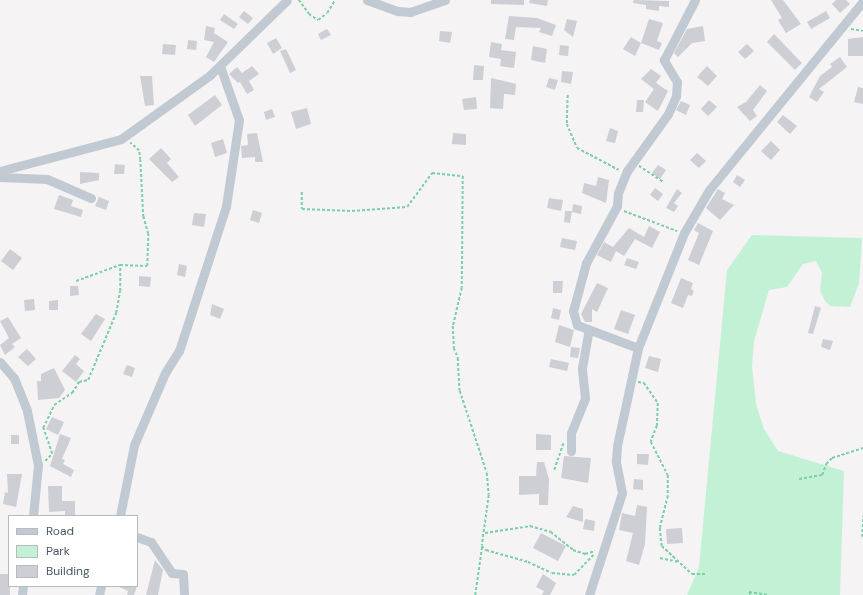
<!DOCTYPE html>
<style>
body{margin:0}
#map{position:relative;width:863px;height:595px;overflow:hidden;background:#f5f3f3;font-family:"DM Sans",sans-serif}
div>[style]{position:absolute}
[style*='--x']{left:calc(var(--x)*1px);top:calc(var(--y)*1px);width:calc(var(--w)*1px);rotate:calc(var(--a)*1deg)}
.green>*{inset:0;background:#c3f1d5}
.building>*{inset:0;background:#cdcfd5}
.path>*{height:1.5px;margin-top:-0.75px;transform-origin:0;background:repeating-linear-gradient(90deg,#7ad0a6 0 3px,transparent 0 5px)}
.minor>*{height:9px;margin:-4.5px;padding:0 4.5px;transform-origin:4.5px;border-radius:4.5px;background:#c1cad2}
span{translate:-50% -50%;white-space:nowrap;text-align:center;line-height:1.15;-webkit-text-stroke:4px #fff;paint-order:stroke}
.legend{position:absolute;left:8px;top:515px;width:130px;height:72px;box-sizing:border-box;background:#fff;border:1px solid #b7bbc0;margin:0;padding:5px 7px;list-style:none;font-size:12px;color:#4a5661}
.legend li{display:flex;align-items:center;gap:8px;height:20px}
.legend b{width:20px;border:1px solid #b7bbc0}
</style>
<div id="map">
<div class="green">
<div style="clip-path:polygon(752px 235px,862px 238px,859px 283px,850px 307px,830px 306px,825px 301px,820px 290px,822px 273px,816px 261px,803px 264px,787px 287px,769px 290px,754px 341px,752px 366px,756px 404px,764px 429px,778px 451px,844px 471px,840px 595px,687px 595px,699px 567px,727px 270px)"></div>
</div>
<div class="building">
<div style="clip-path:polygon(491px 0,524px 0,524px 5px,491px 4px)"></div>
<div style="clip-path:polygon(530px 0,548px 0,547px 6px,529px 3px)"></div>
<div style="clip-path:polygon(634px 0,669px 1px,669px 7px,659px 6px,659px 11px,646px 9px,646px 5px,633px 3px)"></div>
<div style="clip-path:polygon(771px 0,783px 0,801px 24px,786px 33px,778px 20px,782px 18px)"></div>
<div style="clip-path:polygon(836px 0,846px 0,850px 4px,840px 13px,832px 4px)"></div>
<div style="clip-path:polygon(244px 11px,253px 18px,248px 24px,239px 17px)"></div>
<div style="clip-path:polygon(826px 11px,830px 18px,811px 29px,807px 22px)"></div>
<div style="clip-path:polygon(224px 14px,238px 24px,234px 29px,220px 20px)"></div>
<div style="clip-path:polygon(509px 16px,537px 18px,556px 25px,552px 36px,539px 32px,541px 28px,516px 27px,514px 40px,505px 39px)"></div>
<div style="clip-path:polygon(567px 19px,577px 21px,573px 37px,564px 30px)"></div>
<div style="clip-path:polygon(649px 19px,663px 23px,657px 41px,662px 43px,659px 50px,641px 43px,635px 56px,623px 49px,631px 37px,641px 43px)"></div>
<div style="clip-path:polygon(206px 26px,215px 28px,214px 33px,228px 42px,214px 62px,206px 57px,214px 42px,204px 40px)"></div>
<div style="clip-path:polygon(703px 26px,705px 41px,692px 43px,678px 57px,674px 53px,687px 29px)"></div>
<div style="clip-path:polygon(327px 29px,331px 35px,321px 40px,318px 34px)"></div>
<div style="clip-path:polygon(440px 31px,452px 32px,450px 43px,439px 41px)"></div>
<div style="clip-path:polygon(774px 34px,802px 63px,795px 70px,767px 42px)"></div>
<div style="clip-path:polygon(863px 37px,863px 56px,848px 56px,848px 39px)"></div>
<div style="clip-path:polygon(276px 38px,282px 48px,273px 54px,267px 43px)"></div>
<div style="clip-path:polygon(188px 40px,197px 41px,196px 50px,187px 49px)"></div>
<div style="clip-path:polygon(491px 42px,502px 44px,501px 50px,516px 52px,514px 68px,500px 66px,501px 59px,489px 57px)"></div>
<div style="clip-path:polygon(163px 44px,176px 45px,175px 55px,162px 54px)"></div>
<div style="clip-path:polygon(747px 44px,754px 51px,745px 59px,738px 52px)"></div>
<div style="clip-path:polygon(560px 45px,569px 46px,568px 56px,559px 55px)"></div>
<div style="clip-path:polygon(533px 46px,547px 49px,545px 63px,531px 60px)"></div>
<div style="clip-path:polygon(286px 49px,296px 70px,290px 73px,280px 51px)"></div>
<div style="clip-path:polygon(840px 57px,847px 67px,819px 89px,824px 92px,817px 102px,809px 97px,820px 76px,832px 67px,830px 64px)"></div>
<div style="clip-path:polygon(474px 65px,484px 66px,483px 80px,473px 80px)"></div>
<div style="clip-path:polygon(252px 66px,259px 74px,249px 81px,254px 90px,247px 94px,240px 82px,238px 83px,229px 74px,237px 67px,242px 73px)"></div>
<div style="clip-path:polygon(707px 66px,717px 76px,708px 86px,697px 77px)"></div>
<div style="clip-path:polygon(651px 69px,661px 76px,656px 83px,668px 91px,658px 111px,645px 102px,654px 89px,641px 79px)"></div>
<div style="clip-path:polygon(562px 71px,573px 72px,571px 84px,561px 82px)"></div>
<div style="clip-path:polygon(140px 76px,152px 76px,154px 105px,145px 106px)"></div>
<div style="clip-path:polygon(491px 78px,516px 84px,515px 95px,504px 94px,503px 109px,490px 108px)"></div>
<div style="clip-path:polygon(549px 78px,558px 80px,555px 90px,546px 87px)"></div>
<div style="clip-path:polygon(760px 85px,767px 91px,753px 110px,757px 116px,750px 121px,737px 107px,746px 102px)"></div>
<div style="clip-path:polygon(858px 87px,863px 88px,863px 104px,854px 102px)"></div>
<div style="clip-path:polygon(215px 95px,222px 105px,195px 126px,188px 115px)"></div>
<div style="clip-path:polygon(476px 97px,477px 109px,464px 110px,462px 99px)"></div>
<div style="clip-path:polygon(637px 100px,644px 100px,643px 112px,636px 112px)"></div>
<div style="clip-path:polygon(709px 100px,717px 107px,708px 116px,701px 109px)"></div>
<div style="clip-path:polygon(681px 101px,690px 105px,686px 115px,676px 110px)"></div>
<div style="clip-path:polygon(307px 108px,311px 124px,296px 129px,291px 112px)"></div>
<div style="clip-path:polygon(272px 109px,275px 117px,266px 120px,264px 112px)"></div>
<div style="clip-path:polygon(783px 115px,797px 126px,790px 134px,777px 122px)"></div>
<div style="clip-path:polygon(610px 128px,618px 131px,615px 143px,606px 141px)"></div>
<div style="clip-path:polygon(257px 133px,263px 162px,255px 162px,255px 157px,242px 158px,241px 146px,248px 145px,247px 134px)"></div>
<div style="clip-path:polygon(453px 133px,466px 134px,466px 145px,452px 144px)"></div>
<div style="clip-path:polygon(223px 139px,227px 153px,215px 157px,211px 143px)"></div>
<div style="clip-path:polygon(771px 141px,780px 150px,771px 160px,761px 151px)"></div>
<div style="clip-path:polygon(161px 148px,171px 159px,167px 163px,179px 177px,172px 182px,149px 159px)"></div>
<div style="clip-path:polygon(697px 153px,706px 161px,699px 168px,690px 160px)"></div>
<div style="clip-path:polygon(115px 164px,125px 165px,124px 174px,114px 174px)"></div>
<div style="clip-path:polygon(658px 165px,666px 170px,660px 179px,652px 173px)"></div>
<div style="clip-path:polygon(80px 172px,99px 173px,99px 180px,80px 184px)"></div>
<div style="clip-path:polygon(737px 175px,745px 180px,740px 187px,733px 182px)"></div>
<div style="clip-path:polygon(598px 177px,609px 180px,606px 203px,582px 193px,584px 183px,596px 186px)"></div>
<div style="clip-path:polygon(655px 188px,663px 194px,658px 201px,650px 195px)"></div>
<div style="clip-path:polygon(677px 189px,682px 193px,674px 203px,678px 206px,674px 212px,666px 208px)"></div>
<div style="clip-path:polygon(718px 189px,725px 193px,722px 199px,734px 205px,720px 220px,706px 208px)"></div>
<div style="clip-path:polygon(59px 195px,73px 200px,71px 206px,83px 210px,81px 217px,54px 209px)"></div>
<div style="clip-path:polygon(99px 197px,109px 201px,106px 210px,95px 206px)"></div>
<div style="clip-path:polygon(549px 198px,563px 200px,561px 211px,547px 208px)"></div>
<div style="clip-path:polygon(573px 204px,582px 206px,581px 214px,572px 212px)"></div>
<div style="clip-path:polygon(253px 210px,262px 213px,259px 223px,250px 220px)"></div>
<div style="clip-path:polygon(565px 211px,572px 211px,570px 223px,564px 222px)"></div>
<div style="clip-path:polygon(194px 213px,206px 214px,204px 227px,192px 225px)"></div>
<div style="clip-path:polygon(698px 223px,713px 231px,699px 265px,688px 260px,699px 233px,694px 230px)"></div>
<div style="clip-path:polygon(649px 226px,660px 232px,652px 248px,635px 239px,624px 256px,616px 251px,611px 262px,597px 255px,604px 242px,613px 247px,629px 228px,644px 237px)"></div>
<div style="clip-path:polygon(562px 238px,577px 241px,575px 250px,560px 247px)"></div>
<div style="clip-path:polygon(10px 249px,22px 258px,13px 270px,1px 261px)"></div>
<div style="clip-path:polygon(627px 258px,639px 262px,636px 269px,624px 265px)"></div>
<div style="clip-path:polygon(179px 264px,187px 266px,185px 277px,177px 275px)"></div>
<div style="clip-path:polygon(139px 276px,151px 277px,150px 287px,139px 286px)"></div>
<div style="clip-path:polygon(681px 278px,693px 283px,691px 289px,694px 291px,692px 296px,688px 295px,683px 308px,671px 303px)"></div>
<div style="clip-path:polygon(553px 281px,563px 281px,562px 293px,553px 293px)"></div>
<div style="clip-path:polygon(597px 283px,608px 288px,597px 312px,592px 309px,592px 322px,585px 322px,581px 314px)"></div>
<div style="clip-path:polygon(70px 286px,78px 286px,79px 295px,70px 296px)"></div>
<div style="clip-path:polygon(34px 299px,35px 310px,25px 311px,24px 300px)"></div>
<div style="clip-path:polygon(58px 300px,58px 310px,49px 310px,49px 301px)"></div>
<div style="clip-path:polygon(212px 304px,224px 309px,220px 319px,210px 315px)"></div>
<div style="clip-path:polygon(815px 306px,821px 308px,813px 334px,808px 333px)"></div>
<div style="clip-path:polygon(553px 308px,561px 310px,559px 320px,551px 318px)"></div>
<div style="clip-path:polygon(621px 310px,635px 315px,628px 334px,614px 329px)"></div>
<div style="clip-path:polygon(96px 314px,105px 319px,91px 341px,81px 334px)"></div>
<div style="clip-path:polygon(8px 317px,21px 338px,12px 344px,15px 347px,5px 355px,0 345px,9px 338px,0 321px)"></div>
<div style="clip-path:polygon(559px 325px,574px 330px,570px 347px,555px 342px)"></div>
<div style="clip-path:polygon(823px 339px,833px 341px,830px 350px,821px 347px)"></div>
<div style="clip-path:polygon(571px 347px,580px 348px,578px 358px,570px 357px)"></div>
<div style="clip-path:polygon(27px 349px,36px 359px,28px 366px,18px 357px)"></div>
<div style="clip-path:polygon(75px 355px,80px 359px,76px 364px,84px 371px,76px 382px,62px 371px)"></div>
<div style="clip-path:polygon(649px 356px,661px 359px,658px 372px,645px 368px)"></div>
<div style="clip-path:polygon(551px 359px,569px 363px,567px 371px,549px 367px)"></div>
<div style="clip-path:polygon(127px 365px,135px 368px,132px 377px,123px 374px)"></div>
<div style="clip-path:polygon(54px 368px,65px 390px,59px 398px,38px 400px,37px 381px,41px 381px,41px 374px)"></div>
<div style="clip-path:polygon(52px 417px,64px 422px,58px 435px,46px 429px)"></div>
<div style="clip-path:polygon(60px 434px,71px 438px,62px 459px,65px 460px,63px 464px,74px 470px,71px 477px,50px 466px)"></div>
<div style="clip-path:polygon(536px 434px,551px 435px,551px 450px,536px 450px)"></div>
<div style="clip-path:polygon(11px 435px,19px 435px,19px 444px,11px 444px)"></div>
<div style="clip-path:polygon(637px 454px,649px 454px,648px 465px,637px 464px)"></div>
<div style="clip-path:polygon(564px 456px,591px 458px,588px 483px,561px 478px)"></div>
<div style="clip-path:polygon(537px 462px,544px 462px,549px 479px,548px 505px,539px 505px,539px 494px,519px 495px,519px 476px,536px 476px)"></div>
<div style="clip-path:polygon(7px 474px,22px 474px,16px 507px,3px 504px,5px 492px,8px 493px)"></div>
<div style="clip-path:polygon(634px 479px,643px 480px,643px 490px,633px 489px)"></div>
<div style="clip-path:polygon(48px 486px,62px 486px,62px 501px,75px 501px,75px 515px,65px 515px,65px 511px,49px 512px)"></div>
<div style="clip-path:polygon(637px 505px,647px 507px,645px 544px,639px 565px,626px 561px,633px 533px,619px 530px,622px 513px,635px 516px)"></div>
<div style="clip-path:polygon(573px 506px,583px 509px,583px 522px,566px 517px)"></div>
<div style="clip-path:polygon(585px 519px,595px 521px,594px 531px,583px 529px)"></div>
<div style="clip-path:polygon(682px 528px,683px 543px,667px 544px,666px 529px)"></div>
<div style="clip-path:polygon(541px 533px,566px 546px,558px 561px,533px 548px)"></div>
<div style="clip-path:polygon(155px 560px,163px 570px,158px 595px,146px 595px)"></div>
<div style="clip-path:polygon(0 574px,9px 574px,10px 595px,0 595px)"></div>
<div style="clip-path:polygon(543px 574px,556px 583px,550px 595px,542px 595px,544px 591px,536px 587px)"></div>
<div style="clip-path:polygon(117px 586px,137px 586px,134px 595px,127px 595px,128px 591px)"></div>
</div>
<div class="path">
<div style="--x:299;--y:0;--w:17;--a:54"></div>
<div style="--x:309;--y:14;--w:11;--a:34"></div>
<div style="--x:318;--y:20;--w:11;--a:-38"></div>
<div style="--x:327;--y:13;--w:15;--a:-58"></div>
<div style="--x:851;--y:29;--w:12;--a:9"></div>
<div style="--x:568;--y:95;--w:29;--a:92"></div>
<div style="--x:567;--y:124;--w:26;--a:67"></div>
<div style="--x:577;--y:148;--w:47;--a:27.6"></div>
<div style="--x:639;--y:166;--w:30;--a:33"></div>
<div style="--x:302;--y:192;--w:17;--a:90"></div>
<div style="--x:302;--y:209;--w:50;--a:2.3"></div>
<div style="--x:352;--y:211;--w:55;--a:-4.2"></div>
<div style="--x:407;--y:207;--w:42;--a:-53.7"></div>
<div style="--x:432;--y:173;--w:31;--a:6"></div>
<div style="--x:463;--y:176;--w:112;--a:90.5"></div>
<div style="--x:462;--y:288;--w:39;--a:103"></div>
<div style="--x:453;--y:326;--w:22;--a:87"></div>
<div style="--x:454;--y:348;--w:11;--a:68"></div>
<div style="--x:458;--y:358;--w:33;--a:87"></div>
<div style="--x:460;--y:391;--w:86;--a:71.8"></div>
<div style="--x:487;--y:473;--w:22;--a:85"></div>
<div style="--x:489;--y:495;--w:51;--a:97.8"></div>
<div style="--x:482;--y:546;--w:6;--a:45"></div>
<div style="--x:486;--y:550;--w:44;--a:15.9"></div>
<div style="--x:528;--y:562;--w:26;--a:25"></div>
<div style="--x:552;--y:573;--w:22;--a:5"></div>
<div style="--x:574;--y:575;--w:28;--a:-46"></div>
<div style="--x:624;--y:211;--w:57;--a:20.7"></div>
<div style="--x:76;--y:281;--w:47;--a:-20"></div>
<div style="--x:638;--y:382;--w:6;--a:9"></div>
<div style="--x:644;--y:383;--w:24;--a:55"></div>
<div style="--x:658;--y:403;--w:23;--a:92"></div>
<div style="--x:657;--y:426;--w:17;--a:111"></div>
<div style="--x:651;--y:442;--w:37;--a:63"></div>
<div style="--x:668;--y:475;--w:21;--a:90"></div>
<div style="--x:668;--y:496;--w:33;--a:104"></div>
<div style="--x:660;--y:528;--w:18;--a:84"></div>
<div style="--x:662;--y:546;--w:41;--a:43"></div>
<div style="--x:692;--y:574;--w:13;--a:0"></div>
<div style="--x:45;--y:461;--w:10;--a:-45"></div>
<div style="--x:52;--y:454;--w:28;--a:-109"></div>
<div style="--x:43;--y:428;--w:25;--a:-64"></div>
<div style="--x:54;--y:405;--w:22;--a:-34"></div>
<div style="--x:72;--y:393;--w:13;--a:-58"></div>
<div style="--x:79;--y:382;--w:9;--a:-13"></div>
<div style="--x:88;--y:380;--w:73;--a:-67.3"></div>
<div style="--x:116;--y:313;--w:22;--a:-80"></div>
<div style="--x:120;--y:291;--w:26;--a:-90"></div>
<div style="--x:120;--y:265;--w:27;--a:2"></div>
<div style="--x:147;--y:266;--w:32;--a:-88"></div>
<div style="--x:148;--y:234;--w:18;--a:-106"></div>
<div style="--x:143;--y:217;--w:57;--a:-93"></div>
<div style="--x:140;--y:160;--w:9;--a:-96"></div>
<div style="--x:139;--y:151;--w:12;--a:-138"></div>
<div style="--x:554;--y:470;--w:28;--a:-71"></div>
<div style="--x:799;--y:479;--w:23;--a:-10"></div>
<div style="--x:822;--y:475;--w:12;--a:-70"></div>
<div style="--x:826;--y:464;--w:8;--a:-45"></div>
<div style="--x:832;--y:458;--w:33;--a:-18"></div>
<div style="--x:485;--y:533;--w:46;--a:-8.8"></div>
<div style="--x:530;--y:526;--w:22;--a:16"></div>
<div style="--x:551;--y:532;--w:28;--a:39"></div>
<div style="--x:573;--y:550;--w:13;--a:18"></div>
<div style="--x:585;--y:554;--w:10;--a:-17"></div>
<div style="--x:862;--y:537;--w:21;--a:-87"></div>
<div style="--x:660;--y:558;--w:19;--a:12"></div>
<div style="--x:475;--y:595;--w:49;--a:-81.9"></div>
<div style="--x:750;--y:595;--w:3;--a:-108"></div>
<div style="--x:749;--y:592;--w:19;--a:9"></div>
</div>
<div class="minor">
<div style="--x:367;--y:0;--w:33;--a:20"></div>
<div style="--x:398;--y:11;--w:12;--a:5"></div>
<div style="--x:410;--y:12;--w:37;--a:-19"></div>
<div style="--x:0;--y:171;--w:125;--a:-14.8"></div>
<div style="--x:121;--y:139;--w:110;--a:-35.7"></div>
<div style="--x:210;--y:75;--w:107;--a:-44.2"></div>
<div style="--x:0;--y:177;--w:47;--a:2.4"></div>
<div style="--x:47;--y:179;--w:48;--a:23.4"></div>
<div style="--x:638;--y:348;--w:65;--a:-159.3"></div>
<div style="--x:577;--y:325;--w:15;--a:-106"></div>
<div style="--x:573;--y:311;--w:50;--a:-74.8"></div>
<div style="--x:586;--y:263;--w:65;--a:-61.5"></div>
<div style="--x:617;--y:206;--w:13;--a:-86"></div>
<div style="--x:618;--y:193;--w:24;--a:-68"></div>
<div style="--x:627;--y:171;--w:70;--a:-54.3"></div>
<div style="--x:668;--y:114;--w:20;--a:-66"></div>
<div style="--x:676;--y:96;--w:14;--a:-86"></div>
<div style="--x:677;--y:82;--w:26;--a:-121"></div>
<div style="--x:664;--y:60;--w:68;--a:-62.7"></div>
<div style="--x:0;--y:362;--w:21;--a:49"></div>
<div style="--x:14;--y:378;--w:35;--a:68"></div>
<div style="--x:27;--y:411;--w:55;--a:78.5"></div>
<div style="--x:38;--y:465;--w:51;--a:95.6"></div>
<div style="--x:571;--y:451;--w:18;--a:-90"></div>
<div style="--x:571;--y:433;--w:38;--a:-68"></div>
<div style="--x:585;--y:398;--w:30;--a:-96"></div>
<div style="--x:582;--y:368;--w:39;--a:-80"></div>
<div style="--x:120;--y:516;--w:72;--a:-78.8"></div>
<div style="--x:134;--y:445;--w:78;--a:-66.7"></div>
<div style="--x:165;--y:373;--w:26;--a:-58"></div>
<div style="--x:179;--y:351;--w:152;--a:-72"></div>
<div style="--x:226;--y:206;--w:87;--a:-81.4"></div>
<div style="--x:239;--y:120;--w:57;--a:-109.4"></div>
<div style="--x:137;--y:537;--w:15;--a:20"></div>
<div style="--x:151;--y:542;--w:37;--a:56"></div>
<div style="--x:172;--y:573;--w:11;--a:5"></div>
<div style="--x:183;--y:574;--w:21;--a:87"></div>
<div style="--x:22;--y:595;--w:9;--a:-84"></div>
<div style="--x:99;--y:595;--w:9;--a:-77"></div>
<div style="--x:589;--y:595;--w:107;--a:-72.1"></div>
<div style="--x:622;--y:493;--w:33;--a:-101"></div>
<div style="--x:616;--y:461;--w:15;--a:-86"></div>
<div style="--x:617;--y:446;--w:100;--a:-77.9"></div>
<div style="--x:638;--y:348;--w:124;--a:-68.2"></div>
<div style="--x:684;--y:233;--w:50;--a:-59.8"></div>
<div style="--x:709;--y:190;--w:244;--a:-50.8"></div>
</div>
<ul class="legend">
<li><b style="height:5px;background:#c1cad2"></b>Road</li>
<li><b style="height:11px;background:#c3f1d5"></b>Park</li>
<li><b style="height:11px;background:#cdcfd5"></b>Building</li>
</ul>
</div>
